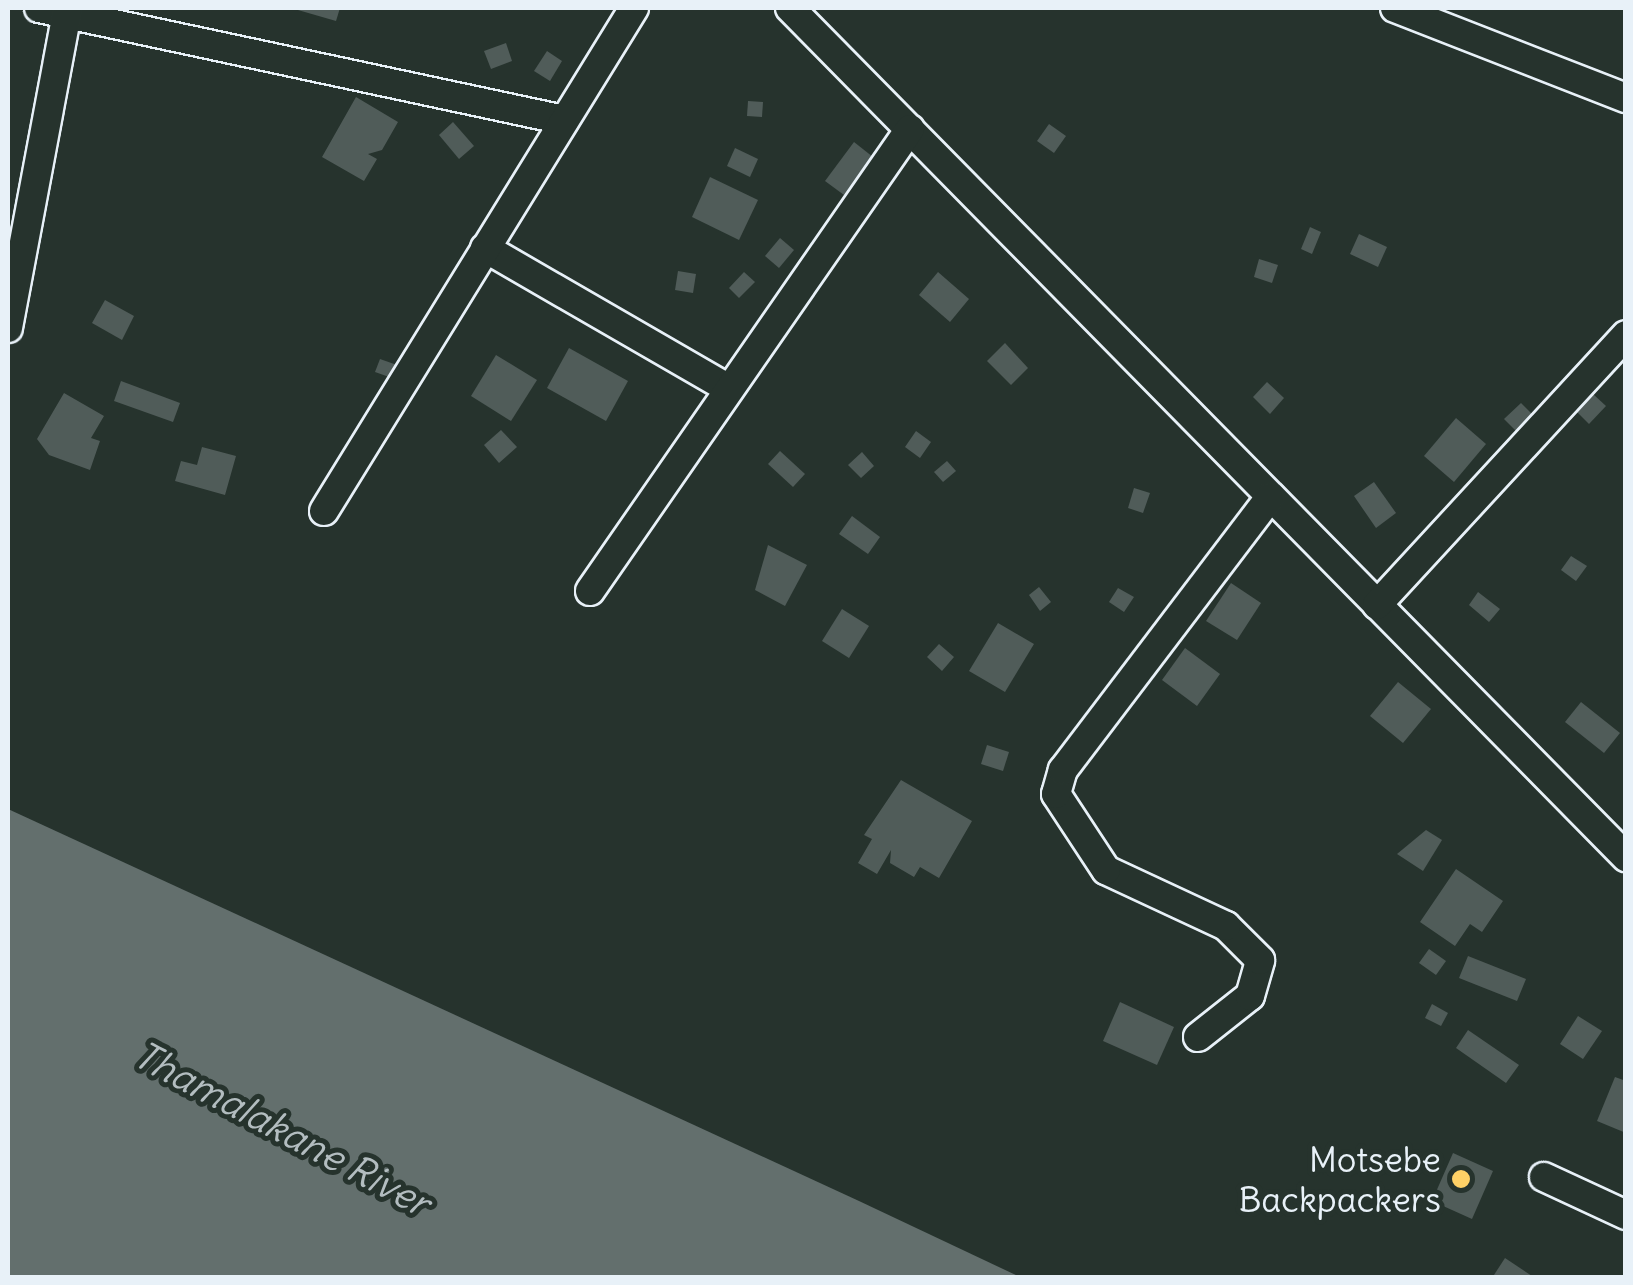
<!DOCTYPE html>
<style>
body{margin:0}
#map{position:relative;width:1633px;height:1285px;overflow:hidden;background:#26332d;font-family:Delius,sans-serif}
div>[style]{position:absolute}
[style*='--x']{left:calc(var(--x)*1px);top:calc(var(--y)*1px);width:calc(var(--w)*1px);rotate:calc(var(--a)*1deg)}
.water>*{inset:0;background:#636f6d}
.building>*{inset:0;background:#505c59}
.roads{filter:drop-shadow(2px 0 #e8f1f8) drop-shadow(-2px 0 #e8f1f8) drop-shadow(0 2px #e8f1f8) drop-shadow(0 -2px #e8f1f8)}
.street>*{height:28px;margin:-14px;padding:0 14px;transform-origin:14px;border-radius:14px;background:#26332d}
.dots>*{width:28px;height:28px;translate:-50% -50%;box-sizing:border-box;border:5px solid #26332d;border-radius:50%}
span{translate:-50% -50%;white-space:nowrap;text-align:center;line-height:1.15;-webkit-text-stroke:10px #26332d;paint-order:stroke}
.poi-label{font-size:35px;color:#e8f1f8}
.right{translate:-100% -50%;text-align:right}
.water-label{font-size:38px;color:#b3bdc0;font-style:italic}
.frame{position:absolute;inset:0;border:10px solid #e8f1f8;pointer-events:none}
</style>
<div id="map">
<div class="water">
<div style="clip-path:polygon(8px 809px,859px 1201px,1020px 1277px,8px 1277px)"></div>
</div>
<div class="building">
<div style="clip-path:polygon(291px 8px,340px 8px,336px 21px)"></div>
<div style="clip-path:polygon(506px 43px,512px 61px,491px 69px,484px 51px)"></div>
<div style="clip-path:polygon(547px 51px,562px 61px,550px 81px,534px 71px)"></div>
<div style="clip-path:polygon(356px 97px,398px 122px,382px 150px,368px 154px,377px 159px,364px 181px,322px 157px)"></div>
<div style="clip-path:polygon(748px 101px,763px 102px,762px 117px,747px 116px)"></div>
<div style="clip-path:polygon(453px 122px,474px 146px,459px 159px,439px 135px)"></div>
<div style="clip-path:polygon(1049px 124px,1066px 136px,1054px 153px,1037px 141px)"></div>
<div style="clip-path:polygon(854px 142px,873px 157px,844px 195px,825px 181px)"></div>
<div style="clip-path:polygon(735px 148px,758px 159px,750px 177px,727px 166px)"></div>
<div style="clip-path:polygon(710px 177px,758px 200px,739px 240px,692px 217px)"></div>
<div style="clip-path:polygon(1310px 227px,1321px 232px,1312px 254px,1301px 249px)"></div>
<div style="clip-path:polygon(1359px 234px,1387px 247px,1378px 267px,1350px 254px)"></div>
<div style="clip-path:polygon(780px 238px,794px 250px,779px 268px,765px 256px)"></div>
<div style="clip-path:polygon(1259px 259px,1278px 265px,1272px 283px,1254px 277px)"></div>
<div style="clip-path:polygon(678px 271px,696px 274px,693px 293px,675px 290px)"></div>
<div style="clip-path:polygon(744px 272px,755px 282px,739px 298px,729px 288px)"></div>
<div style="clip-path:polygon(938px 272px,969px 299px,950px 322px,919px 295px)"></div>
<div style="clip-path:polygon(105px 300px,134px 316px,122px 340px,92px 323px)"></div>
<div style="clip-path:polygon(1005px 343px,1028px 368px,1011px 385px,987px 361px)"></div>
<div style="clip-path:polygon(569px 348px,628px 381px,606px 421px,547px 388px)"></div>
<div style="clip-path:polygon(496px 355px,537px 380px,511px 421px,471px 396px)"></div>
<div style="clip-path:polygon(380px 359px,397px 365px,392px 378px,375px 372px)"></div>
<div style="clip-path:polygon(121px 381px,180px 403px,173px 422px,114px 401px)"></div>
<div style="clip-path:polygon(1267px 382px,1284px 398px,1270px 414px,1253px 397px)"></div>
<div style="clip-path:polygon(64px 393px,104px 416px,91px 438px,100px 441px,90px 470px,49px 455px,37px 439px)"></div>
<div style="clip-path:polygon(1593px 394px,1606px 406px,1589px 424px,1576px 411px)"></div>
<div style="clip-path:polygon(1521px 403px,1533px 415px,1516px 431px,1504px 419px)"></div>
<div style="clip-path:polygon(1456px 418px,1486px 444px,1454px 482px,1424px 456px)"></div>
<div style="clip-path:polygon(501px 430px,517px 447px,499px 463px,484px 445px)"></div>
<div style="clip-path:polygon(916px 431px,931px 442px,920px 458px,905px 447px)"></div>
<div style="clip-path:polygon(202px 447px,236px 456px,225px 495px,175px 481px,181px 461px,197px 465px)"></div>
<div style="clip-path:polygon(780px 451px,805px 474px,793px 487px,768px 464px)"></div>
<div style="clip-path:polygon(862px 452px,874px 466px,861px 478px,848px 465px)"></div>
<div style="clip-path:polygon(947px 461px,956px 471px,943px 482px,934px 472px)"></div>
<div style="clip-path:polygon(1374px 482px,1396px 513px,1376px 528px,1354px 496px)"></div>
<div style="clip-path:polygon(1134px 488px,1150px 493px,1143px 513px,1128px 508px)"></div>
<div style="clip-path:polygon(852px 516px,880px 537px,868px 554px,839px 534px)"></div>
<div style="clip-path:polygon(768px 545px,807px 565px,785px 606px,755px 590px)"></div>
<div style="clip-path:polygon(1571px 556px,1587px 566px,1576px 581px,1561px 570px)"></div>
<div style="clip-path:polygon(1231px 583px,1261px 603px,1237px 640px,1206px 621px)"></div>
<div style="clip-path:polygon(1039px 587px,1051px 602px,1040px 611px,1029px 595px)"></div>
<div style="clip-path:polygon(1118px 588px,1134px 597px,1124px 612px,1109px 602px)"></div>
<div style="clip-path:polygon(1478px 592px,1500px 609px,1489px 622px,1469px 605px)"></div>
<div style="clip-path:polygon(842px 609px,869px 626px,849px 658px,822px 641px)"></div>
<div style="clip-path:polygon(998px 623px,1034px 644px,1005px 692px,969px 671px)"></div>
<div style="clip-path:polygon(939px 644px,954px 657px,942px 671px,927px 657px)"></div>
<div style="clip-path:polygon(1185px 648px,1220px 674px,1197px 706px,1162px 680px)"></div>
<div style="clip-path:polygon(1398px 682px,1431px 709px,1403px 743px,1370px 716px)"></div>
<div style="clip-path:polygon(1581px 702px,1620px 733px,1604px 753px,1565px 722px)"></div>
<div style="clip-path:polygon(987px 745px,1009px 752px,1003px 771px,981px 764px)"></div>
<div style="clip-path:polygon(901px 780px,972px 821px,939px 878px,920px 867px,914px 877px,890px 863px,891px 850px,877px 874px,858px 863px,872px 839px,864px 835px)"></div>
<div style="clip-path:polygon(1426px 830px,1442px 840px,1423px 871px,1397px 854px)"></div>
<div style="clip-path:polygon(1456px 869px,1503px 901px,1482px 932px,1470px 924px,1455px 946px,1420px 922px)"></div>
<div style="clip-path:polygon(1429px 949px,1446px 961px,1436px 975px,1419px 963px)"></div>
<div style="clip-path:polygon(1468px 956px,1526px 979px,1517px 1001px,1459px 978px)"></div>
<div style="clip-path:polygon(1120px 1002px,1174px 1027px,1157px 1065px,1103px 1041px)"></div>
<div style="clip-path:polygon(1432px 1004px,1448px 1013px,1441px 1026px,1425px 1018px)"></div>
<div style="clip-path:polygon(1578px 1016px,1602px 1031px,1583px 1059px,1560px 1044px)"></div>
<div style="clip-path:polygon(1468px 1030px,1519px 1065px,1506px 1083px,1456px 1048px)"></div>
<div style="clip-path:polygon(1615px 1077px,1626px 1081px,1626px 1133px,1597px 1121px)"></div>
<div style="clip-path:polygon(1453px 1153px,1493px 1171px,1472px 1219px,1432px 1201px)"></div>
<div style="clip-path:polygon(1505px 1258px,1535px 1278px,1492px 1278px)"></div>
</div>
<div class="roads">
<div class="street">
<div style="--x:39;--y:8;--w:537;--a:12.04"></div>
<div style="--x:790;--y:8;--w:1192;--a:45.44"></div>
<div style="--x:1395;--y:8;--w:248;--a:21.3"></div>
<div style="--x:485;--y:248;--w:278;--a:30"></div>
<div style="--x:8;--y:328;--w:326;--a:-79.4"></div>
<div style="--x:324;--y:511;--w:591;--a:-58.35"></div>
<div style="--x:590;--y:591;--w:562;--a:-55.29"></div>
<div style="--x:1377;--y:605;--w:367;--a:-47.3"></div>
<div style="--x:1198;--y:1037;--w:66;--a:-38.3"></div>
<div style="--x:1250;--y:996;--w:37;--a:-74"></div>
<div style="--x:1260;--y:960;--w:48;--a:-135"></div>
<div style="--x:1226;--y:926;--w:132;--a:-155"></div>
<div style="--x:1106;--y:870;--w:91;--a:-123.3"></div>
<div style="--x:1056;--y:794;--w:25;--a:-74"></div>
<div style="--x:1063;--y:770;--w:343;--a:-52.8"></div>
<div style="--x:1544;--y:1177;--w:90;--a:24.9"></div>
</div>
</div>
<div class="dots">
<div style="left:1461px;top:1179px;background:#ffd166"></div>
</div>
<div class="poi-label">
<span class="right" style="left:1441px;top:1179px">Motsebe<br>Backpackers</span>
</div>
<div class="water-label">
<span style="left:282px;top:1129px;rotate:28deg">Thamalakane River</span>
</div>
<div class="frame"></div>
</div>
